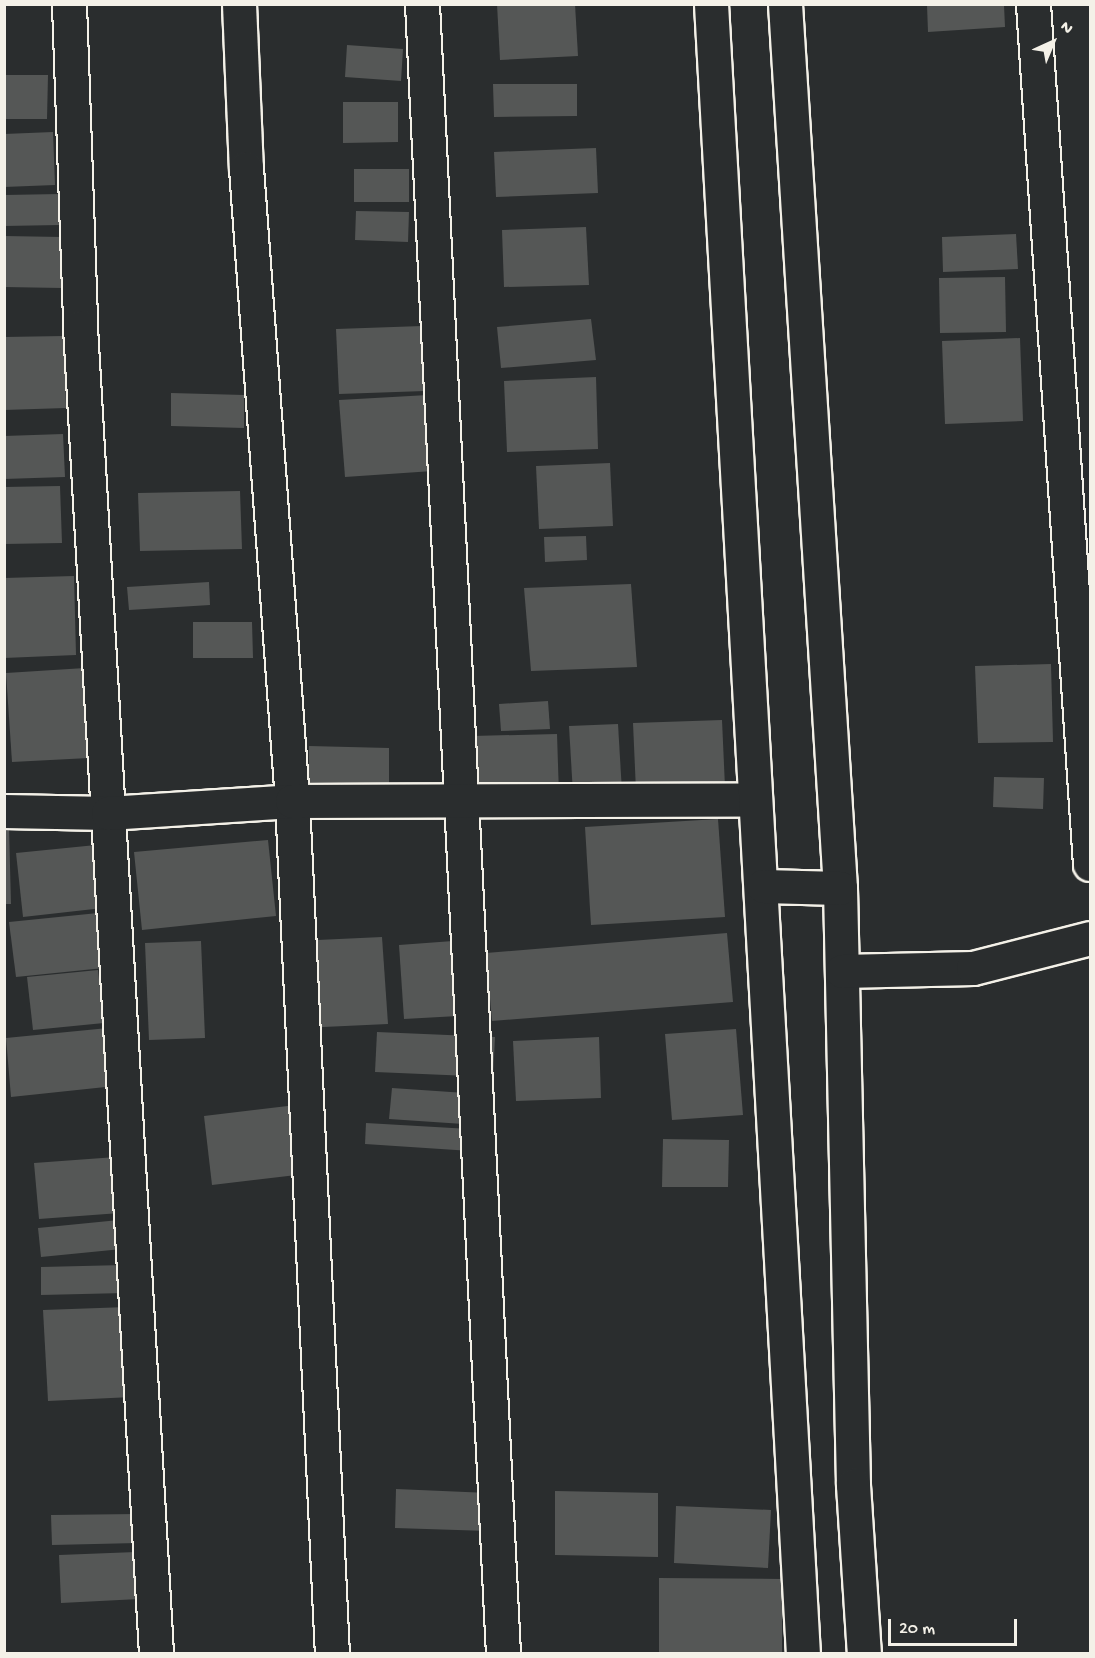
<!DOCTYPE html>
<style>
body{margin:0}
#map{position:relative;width:1095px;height:1658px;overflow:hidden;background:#2a2d2e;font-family:"Gochi Hand",sans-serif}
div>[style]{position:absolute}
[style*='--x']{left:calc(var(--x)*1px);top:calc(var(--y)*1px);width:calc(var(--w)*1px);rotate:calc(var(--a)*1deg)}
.building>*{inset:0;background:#555756}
.roads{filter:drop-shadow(2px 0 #f4f1e8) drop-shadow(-2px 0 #f4f1e8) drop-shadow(0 2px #f4f1e8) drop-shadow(0 -2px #f4f1e8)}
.street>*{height:33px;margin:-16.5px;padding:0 16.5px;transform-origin:16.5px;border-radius:16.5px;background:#2a2d2e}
.secondary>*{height:33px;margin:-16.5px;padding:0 16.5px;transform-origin:16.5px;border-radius:16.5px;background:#2a2d2e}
span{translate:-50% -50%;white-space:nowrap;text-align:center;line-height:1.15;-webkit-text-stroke:4.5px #2a2d2e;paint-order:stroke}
.frame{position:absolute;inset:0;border:6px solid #f4f1e8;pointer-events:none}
.north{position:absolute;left:1023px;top:12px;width:60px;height:60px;-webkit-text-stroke:4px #2a2d2e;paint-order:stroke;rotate:44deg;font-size:16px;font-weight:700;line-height:24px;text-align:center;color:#f4f1e8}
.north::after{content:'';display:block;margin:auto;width:21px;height:27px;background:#f4f1e8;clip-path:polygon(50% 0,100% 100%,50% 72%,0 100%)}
.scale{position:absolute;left:888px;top:1619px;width:129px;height:27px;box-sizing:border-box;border:3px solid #f4f1e8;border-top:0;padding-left:8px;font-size:18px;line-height:21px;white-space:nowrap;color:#f4f1e8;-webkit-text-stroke:4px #2a2d2e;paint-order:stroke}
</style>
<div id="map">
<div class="building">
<div style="clip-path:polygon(497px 4px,575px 4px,578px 56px,500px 60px)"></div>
<div style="clip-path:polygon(927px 5px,1004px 5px,1005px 27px,928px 32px)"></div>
<div style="clip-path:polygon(347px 45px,403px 49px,401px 81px,345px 77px)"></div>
<div style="clip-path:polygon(4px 75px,48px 75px,47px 119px,4px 119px)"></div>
<div style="clip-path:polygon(493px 84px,577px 84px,577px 116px,494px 117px)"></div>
<div style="clip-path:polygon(343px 102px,398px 102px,398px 142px,343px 143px)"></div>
<div style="clip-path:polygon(53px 132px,55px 185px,4px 187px,4px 134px)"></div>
<div style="clip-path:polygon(596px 148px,598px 193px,496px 197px,494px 152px)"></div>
<div style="clip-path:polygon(354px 169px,409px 169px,409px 202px,354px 202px)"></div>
<div style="clip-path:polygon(60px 194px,60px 225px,4px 226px,4px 195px)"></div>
<div style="clip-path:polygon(356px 211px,409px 212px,408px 242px,355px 240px)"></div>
<div style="clip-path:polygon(586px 227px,589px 285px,504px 287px,502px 230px)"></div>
<div style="clip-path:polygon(1016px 234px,1018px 269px,943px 272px,942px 237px)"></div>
<div style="clip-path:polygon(4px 236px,62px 237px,62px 288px,4px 287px)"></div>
<div style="clip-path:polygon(1005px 277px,1006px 332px,940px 333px,939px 278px)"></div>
<div style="clip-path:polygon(591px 319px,596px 360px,501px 368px,497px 327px)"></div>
<div style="clip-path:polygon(422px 326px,425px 391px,339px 394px,336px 329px)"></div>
<div style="clip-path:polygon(64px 336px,66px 408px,4px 410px,4px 337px)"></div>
<div style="clip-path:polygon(1020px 338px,1023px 421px,945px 424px,942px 341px)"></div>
<div style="clip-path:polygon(596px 377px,598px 449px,507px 452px,504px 381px)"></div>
<div style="clip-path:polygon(171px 393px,244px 395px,244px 428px,171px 426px)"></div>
<div style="clip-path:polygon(428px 395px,433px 471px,345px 477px,339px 400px)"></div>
<div style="clip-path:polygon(63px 434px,65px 477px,4px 479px,4px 436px)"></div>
<div style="clip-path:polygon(610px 463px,613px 526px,539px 529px,536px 466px)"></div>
<div style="clip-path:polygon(60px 486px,62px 543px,4px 544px,4px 487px)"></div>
<div style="clip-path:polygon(240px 491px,242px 549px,140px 551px,138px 493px)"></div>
<div style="clip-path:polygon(586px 536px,587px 560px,545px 562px,544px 537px)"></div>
<div style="clip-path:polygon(74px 576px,76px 655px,4px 658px,4px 578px)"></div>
<div style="clip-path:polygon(209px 582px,210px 605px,129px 610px,127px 587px)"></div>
<div style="clip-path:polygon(631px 584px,637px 667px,531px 671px,524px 588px)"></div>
<div style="clip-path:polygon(193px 622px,252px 622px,253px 658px,193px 658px)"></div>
<div style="clip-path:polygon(1051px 664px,1053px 742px,978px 743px,975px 666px)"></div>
<div style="clip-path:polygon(85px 668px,89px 758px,12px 762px,6px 673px)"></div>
<div style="clip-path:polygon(548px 701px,550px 729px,501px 731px,499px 704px)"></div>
<div style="clip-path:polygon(722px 720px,725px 787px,636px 791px,633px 723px)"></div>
<div style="clip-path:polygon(618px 724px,622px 792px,573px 794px,569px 726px)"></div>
<div style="clip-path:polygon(557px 734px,559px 795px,474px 797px,472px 736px)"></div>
<div style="clip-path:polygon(309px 746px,389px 748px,389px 785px,309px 783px)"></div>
<div style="clip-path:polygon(994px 777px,1044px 778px,1043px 809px,993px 807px)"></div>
<div style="clip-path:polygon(718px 819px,725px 917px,591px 925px,585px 827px)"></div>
<div style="clip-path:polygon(4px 828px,9px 828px,11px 904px,4px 904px)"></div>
<div style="clip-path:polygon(268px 840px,276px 916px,142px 930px,134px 852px)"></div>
<div style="clip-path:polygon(96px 845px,103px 908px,23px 917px,16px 853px)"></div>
<div style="clip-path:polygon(98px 913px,104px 968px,16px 977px,9px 922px)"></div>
<div style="clip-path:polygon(727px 933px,733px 1002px,492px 1021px,486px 953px)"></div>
<div style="clip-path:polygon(382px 937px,388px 1024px,302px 1028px,296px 941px)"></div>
<div style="clip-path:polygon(201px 941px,205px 1038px,149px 1040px,145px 943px)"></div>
<div style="clip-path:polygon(453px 941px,458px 1016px,404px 1019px,399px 945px)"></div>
<div style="clip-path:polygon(98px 970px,104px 1023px,33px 1030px,27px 977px)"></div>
<div style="clip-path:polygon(108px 1028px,115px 1086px,11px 1097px,6px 1038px)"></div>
<div style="clip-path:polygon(736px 1029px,743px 1115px,672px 1120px,665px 1034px)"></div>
<div style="clip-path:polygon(377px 1032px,495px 1037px,493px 1077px,375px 1072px)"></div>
<div style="clip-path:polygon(599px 1037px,601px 1098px,516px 1101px,513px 1041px)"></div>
<div style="clip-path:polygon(392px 1088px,495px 1095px,493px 1126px,389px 1119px)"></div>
<div style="clip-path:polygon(296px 1105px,305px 1174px,212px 1185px,204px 1116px)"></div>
<div style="clip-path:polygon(366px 1123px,487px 1130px,486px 1152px,365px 1144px)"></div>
<div style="clip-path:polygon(663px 1139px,729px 1140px,728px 1187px,662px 1187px)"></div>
<div style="clip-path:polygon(116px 1157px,120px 1213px,39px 1219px,34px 1163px)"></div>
<div style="clip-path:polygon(119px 1220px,122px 1249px,41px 1257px,38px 1228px)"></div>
<div style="clip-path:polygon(124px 1265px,125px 1293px,41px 1295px,41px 1267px)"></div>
<div style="clip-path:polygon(127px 1307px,132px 1397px,48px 1401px,43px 1310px)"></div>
<div style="clip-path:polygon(396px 1489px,489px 1493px,488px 1531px,395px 1528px)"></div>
<div style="clip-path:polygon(555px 1491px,658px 1493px,658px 1557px,555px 1555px)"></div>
<div style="clip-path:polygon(676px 1506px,771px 1510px,768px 1568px,674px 1563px)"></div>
<div style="clip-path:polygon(137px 1514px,138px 1543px,52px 1545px,51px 1515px)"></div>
<div style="clip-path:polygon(136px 1552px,139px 1599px,61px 1603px,59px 1555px)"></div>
<div style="clip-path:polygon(659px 1578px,782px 1579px,782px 1654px,659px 1654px)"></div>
</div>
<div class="roads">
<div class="street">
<div style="--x:69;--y:4;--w:323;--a:88"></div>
<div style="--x:80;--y:327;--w:1329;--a:86.72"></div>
<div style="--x:239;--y:4;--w:164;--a:87.6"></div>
<div style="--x:246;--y:168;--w:635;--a:85.84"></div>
<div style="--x:292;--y:801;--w:854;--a:87.32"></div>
<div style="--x:422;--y:4;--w:1652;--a:87.19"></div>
<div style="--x:1033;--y:4;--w:862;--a:86.21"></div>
<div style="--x:4;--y:811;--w:104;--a:1.1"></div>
<div style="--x:108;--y:813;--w:184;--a:-3.7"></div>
<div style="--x:292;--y:801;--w:463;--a:-0.2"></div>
</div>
<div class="secondary">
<div style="--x:711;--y:4;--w:1653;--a:86.81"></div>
<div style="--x:785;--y:4;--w:886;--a:86.44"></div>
<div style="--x:840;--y:888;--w:597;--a:88.75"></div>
<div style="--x:853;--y:1485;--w:169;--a:86.3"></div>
<div style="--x:763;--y:886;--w:77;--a:1.5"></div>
<div style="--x:842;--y:971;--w:131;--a:-1.3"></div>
<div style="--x:973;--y:968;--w:121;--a:-14.4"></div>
</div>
</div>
<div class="frame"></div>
<div class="north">N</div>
<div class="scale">20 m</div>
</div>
